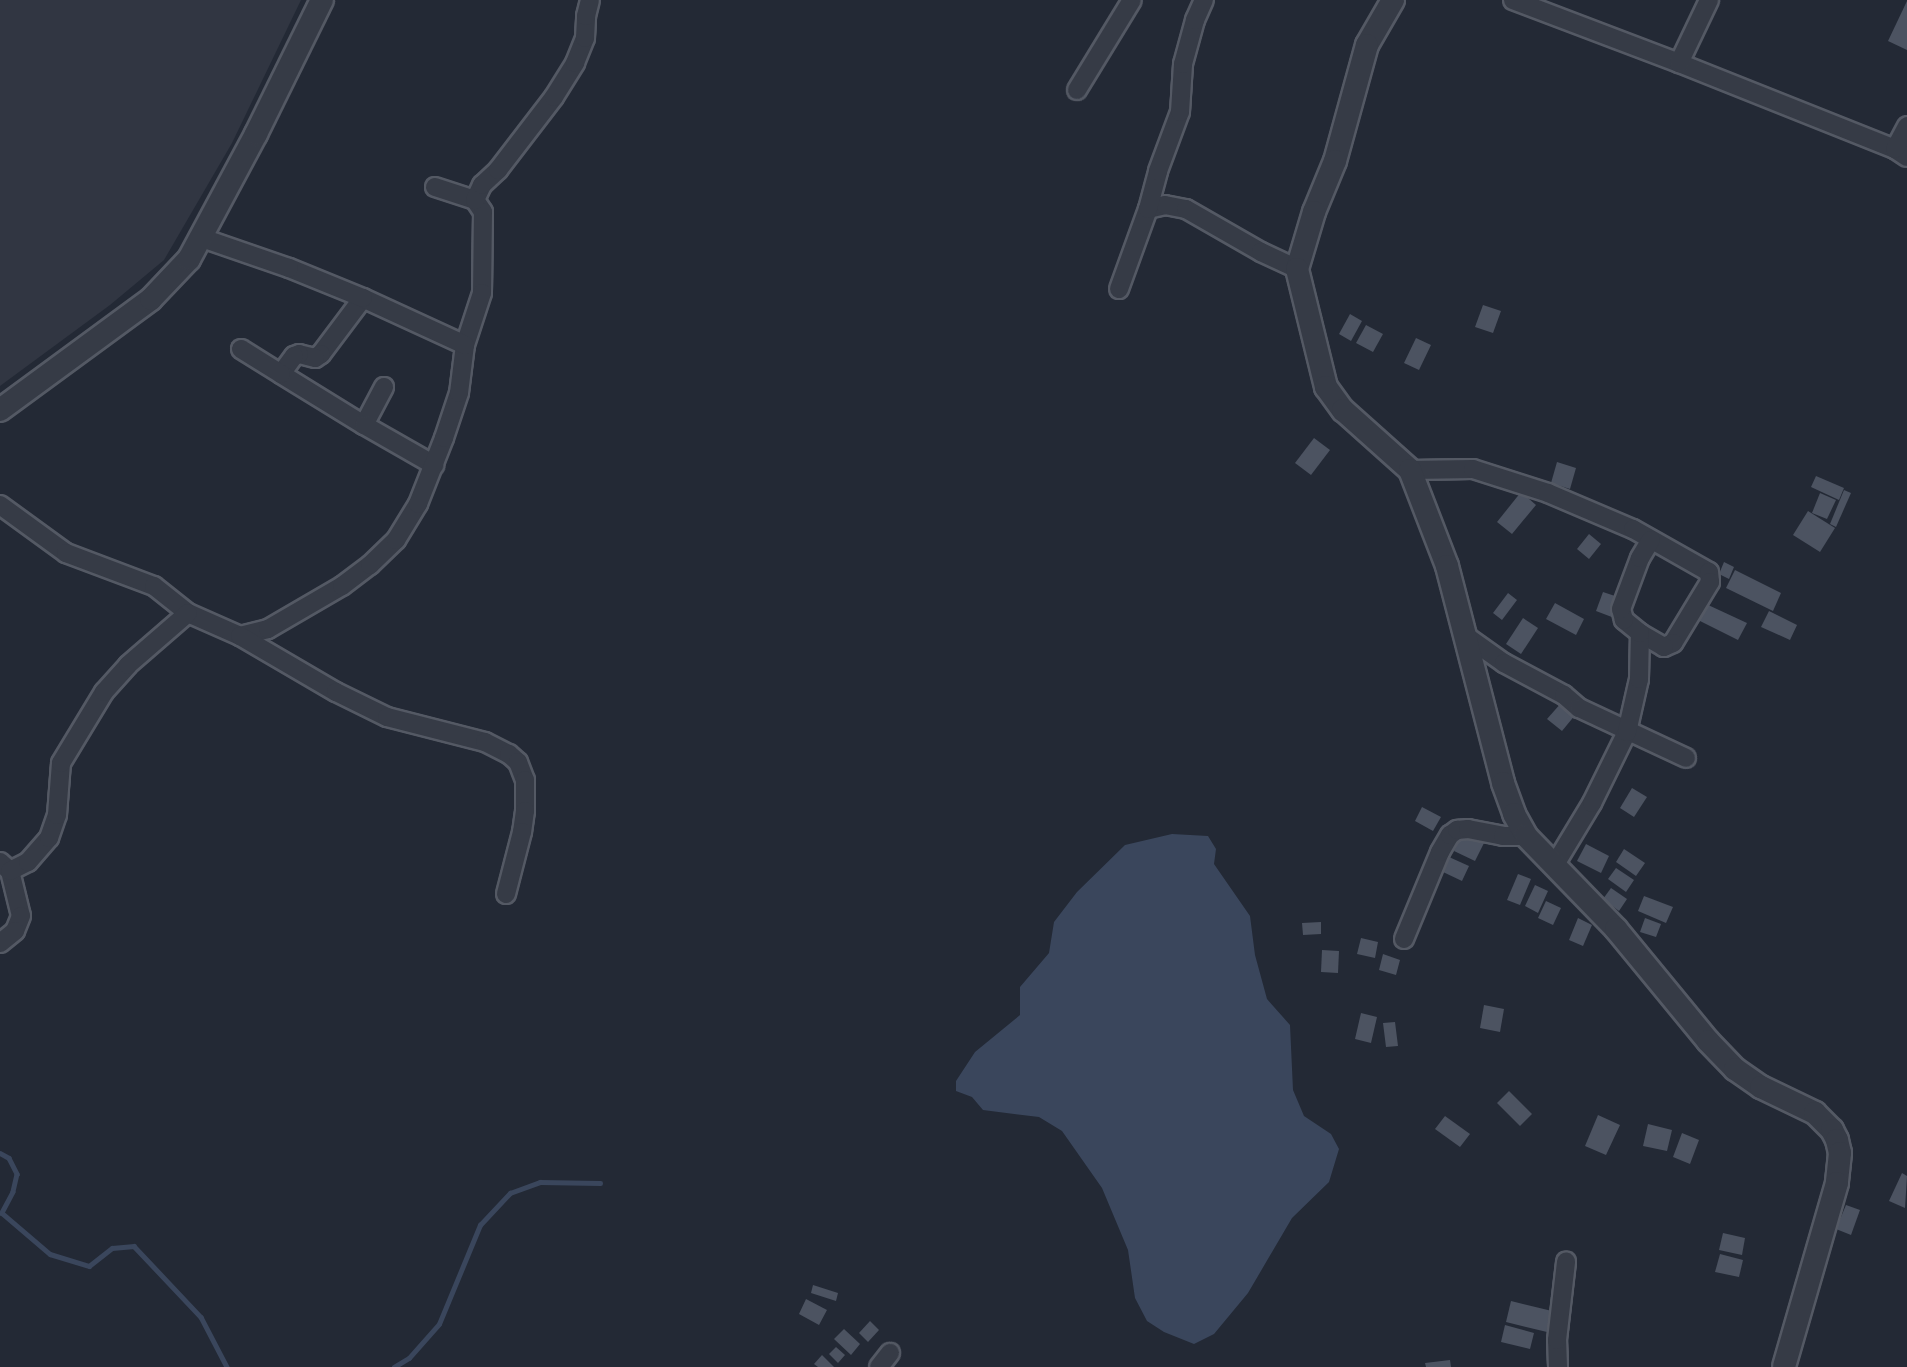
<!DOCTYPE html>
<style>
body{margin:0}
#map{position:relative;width:1907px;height:1367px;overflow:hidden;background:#232935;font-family:"Archivo Narrow",sans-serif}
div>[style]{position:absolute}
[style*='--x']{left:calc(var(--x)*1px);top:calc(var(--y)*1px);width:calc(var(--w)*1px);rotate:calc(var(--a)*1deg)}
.airport>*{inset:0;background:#313642}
.water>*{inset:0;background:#3a465c}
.stream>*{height:4.5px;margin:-2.25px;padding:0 2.25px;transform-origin:2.25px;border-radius:2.25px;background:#3a465c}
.building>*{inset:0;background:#4c5361}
.roads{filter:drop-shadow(2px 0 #545964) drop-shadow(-2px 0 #545964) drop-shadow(0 2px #545964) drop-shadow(0 -2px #545964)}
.minor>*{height:18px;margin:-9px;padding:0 9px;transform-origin:9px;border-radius:9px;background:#363b46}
.tertiary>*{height:22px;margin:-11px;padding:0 11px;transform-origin:11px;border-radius:11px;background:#363b46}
span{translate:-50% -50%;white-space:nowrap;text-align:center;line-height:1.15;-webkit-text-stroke:5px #1c202b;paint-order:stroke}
</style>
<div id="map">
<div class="airport">
<div style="clip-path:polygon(0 0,301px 0,232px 143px,164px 260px,110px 305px,0 386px)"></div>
</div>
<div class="water">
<div style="clip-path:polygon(1172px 834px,1208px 836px,1216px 849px,1214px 864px,1250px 916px,1255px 955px,1267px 999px,1290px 1025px,1293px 1090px,1304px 1116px,1331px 1134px,1339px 1149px,1329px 1182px,1292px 1218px,1248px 1293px,1214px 1334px,1194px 1344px,1164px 1332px,1147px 1321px,1135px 1298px,1128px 1250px,1102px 1188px,1062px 1131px,1039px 1117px,983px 1110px,972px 1097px,956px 1091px,956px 1081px,975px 1052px,1020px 1015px,1020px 987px,1049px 953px,1054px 922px,1077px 892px,1125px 845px)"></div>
</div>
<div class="stream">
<div style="--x:0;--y:1153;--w:10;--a:29"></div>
<div style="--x:9;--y:1158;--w:18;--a:63"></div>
<div style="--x:17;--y:1174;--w:18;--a:103"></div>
<div style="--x:13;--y:1192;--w:24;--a:118"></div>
<div style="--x:2;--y:1213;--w:63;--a:40.5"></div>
<div style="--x:50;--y:1254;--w:41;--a:17.1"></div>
<div style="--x:89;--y:1266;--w:29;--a:-38"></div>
<div style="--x:112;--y:1248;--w:22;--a:-5"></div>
<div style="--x:134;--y:1246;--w:98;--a:46.7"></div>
<div style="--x:201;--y:1317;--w:56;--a:62.5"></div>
<div style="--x:394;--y:1367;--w:17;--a:-31"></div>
<div style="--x:409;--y:1358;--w:45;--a:-48.6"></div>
<div style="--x:439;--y:1324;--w:107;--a:-67.5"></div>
<div style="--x:480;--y:1225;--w:44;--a:-46.8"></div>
<div style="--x:510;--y:1193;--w:32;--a:-20"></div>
<div style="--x:540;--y:1182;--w:60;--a:1"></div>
</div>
<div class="building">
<div style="clip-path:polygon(1907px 1px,1907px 50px,1888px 41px)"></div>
<div style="clip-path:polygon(1483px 305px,1501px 311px,1493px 333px,1475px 327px)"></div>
<div style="clip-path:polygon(1350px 314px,1362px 321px,1351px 341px,1339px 334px)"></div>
<div style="clip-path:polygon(1366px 325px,1383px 334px,1373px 352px,1356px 343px)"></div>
<div style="clip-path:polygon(1416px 338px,1431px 345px,1419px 370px,1404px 363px)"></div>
<div style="clip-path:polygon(1314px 438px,1330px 450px,1311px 475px,1295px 463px)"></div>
<div style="clip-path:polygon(1557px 462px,1576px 468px,1570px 489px,1551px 483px)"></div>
<div style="clip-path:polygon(1816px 476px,1844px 488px,1839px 500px,1811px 487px)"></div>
<div style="clip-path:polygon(1844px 490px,1851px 493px,1836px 527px,1830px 524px)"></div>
<div style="clip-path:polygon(1521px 492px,1536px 505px,1512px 534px,1497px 522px)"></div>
<div style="clip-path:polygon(1820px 493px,1836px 500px,1827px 519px,1812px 513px)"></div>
<div style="clip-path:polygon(1808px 511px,1835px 528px,1820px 552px,1793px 535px)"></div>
<div style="clip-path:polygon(1589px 534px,1601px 544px,1589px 559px,1577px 549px)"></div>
<div style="clip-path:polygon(1724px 562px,1734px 567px,1729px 579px,1719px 574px)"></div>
<div style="clip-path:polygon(1735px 570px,1781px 593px,1773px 611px,1726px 588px)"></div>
<div style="clip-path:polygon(1603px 592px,1624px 599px,1617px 619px,1596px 611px)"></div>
<div style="clip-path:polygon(1508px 593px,1517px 600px,1502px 620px,1493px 613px)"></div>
<div style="clip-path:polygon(1555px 603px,1584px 619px,1576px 635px,1546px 619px)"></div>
<div style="clip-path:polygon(1706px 604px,1747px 623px,1738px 640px,1698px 620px)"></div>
<div style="clip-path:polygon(1769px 611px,1797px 625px,1790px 640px,1761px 627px)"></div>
<div style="clip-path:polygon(1523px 618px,1538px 628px,1521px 654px,1506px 644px)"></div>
<div style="clip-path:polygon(1562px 702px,1576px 714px,1562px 731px,1547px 719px)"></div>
<div style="clip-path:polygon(1632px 788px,1647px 797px,1634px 817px,1620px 808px)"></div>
<div style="clip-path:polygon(1422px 807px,1441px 817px,1433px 831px,1415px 821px)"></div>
<div style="clip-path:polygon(1462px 833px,1484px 843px,1475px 861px,1454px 851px)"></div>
<div style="clip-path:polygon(1586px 844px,1609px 856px,1601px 873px,1577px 861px)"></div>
<div style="clip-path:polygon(1624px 849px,1645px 863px,1636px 876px,1616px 862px)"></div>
<div style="clip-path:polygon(1449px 857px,1469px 866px,1462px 881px,1443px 872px)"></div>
<div style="clip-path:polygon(1616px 868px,1634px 880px,1626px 892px,1608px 879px)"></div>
<div style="clip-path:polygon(1518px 874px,1531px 879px,1520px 905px,1507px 900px)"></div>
<div style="clip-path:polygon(1535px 885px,1548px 891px,1538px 913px,1525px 906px)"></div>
<div style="clip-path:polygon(1611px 888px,1627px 899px,1619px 911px,1603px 899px)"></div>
<div style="clip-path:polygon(1644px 896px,1673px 907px,1666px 923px,1638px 911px)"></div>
<div style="clip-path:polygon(1546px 901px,1561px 908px,1553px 925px,1538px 918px)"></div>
<div style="clip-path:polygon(1578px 918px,1592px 925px,1583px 946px,1569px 940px)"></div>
<div style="clip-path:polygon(1645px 918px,1661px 924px,1656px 937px,1640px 932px)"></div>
<div style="clip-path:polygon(1321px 922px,1321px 934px,1303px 935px,1302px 923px)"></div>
<div style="clip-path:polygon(1361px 938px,1378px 942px,1375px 958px,1357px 954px)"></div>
<div style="clip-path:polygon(1322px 950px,1339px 951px,1338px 973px,1321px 972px)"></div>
<div style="clip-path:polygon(1383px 954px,1400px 960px,1396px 975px,1379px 970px)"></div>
<div style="clip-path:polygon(1484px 1005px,1504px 1009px,1500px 1032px,1480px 1028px)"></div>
<div style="clip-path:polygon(1361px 1013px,1377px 1017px,1371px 1043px,1355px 1039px)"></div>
<div style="clip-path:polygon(1395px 1022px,1398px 1046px,1386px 1047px,1383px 1023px)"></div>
<div style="clip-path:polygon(1509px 1091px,1532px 1114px,1520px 1126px,1497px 1103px)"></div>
<div style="clip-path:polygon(1598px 1115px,1620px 1125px,1606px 1155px,1585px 1146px)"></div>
<div style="clip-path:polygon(1445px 1116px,1470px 1134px,1460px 1147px,1435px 1129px)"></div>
<div style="clip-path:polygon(1648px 1124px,1672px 1130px,1667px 1151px,1643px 1146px)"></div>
<div style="clip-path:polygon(1682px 1133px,1699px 1140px,1690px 1164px,1673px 1157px)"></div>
<div style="clip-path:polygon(1902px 1173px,1907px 1176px,1905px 1208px,1889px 1201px)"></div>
<div style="clip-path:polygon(1846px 1205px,1860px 1210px,1851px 1235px,1836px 1229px)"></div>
<div style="clip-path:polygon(1723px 1233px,1745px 1238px,1742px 1255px,1719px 1250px)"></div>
<div style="clip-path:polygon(1720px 1254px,1743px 1260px,1739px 1277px,1715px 1272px)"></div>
<div style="clip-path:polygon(813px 1285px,838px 1293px,836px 1301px,811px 1293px)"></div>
<div style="clip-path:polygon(806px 1299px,827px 1310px,819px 1325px,799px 1314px)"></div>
<div style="clip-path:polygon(1511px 1301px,1552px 1311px,1547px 1332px,1506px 1322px)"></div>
<div style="clip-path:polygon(870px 1321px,879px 1330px,868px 1342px,859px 1333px)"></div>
<div style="clip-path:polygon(1505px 1325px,1534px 1333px,1530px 1349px,1501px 1342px)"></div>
<div style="clip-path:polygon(844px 1329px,860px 1344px,851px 1355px,834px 1339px)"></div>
<div style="clip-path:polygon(836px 1347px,845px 1355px,838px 1363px,829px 1354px)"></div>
<div style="clip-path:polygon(822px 1355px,834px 1367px,818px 1367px,814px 1364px)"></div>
<div style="clip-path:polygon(1450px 1360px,1451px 1367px,1426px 1367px,1425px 1363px)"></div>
</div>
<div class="roads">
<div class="minor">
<div style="--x:1513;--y:0;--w:178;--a:20.8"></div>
<div style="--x:1679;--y:63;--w:232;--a:21.7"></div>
<div style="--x:1895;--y:149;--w:14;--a:34"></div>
<div style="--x:1679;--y:63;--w:70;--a:-64.5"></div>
<div style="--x:1077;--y:90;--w:105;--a:-58.6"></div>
<div style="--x:1895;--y:149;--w:26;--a:-62"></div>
<div style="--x:435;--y:187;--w:42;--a:18"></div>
<div style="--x:475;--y:200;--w:14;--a:56"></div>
<div style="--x:483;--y:212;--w:81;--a:90.7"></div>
<div style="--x:482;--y:293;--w:55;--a:108.1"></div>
<div style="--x:475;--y:200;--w:17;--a:-65"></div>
<div style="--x:482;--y:185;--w:22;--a:-43"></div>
<div style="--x:498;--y:170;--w:92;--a:-52.5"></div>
<div style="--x:554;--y:97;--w:40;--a:-58"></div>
<div style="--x:575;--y:63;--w:27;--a:-68"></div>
<div style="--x:585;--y:38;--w:22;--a:-87"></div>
<div style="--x:586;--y:16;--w:16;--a:-76"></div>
<div style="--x:1148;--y:209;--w:17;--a:-13"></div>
<div style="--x:1165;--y:205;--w:21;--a:11"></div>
<div style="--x:1186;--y:209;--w:86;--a:29.8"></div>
<div style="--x:1261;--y:252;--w:40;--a:25"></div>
<div style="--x:1119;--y:289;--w:85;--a:-70.1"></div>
<div style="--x:1148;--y:209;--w:39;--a:-75"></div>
<div style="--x:1158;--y:171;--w:63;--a:-69.6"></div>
<div style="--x:1180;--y:112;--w:48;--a:-86.4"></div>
<div style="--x:1183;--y:64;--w:46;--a:-74.7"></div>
<div style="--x:1195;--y:20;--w:22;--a:-66"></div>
<div style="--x:363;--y:298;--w:70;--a:126.9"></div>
<div style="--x:321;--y:354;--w:7;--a:146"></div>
<div style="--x:315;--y:358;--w:16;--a:-166"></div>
<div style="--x:299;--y:354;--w:5;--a:158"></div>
<div style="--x:294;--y:356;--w:22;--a:126"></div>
<div style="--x:281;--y:374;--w:97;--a:31.6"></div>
<div style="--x:364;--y:425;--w:43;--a:-62.2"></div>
<div style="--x:241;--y:349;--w:47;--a:32"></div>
<div style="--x:364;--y:425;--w:81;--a:29.7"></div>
<div style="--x:1410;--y:470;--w:63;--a:-0.9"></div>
<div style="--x:1473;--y:469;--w:79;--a:17.7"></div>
<div style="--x:1548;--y:493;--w:92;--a:23"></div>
<div style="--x:1633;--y:529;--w:87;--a:29.5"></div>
<div style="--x:1709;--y:572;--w:10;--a:84"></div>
<div style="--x:1710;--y:582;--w:71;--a:121.2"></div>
<div style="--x:1673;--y:643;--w:10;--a:156"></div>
<div style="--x:1664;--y:647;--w:28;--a:-150"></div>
<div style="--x:0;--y:505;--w:82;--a:36"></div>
<div style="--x:66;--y:553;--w:94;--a:20.6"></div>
<div style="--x:154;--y:586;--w:43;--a:38.5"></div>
<div style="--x:188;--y:613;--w:57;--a:23.9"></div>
<div style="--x:240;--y:636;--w:29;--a:-14"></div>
<div style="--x:268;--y:629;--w:86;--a:-30.2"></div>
<div style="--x:342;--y:586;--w:35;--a:-37"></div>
<div style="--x:370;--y:565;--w:36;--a:-44"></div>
<div style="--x:396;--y:540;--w:42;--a:-58.6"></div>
<div style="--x:418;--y:504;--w:71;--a:-68.5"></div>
<div style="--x:444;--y:438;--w:47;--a:-71.6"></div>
<div style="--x:459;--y:393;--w:48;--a:-82.9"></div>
<div style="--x:465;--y:345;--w:112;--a:-155.3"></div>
<div style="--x:363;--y:298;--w:80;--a:-157.9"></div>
<div style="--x:289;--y:268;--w:92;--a:-161"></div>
<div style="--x:240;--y:636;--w:111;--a:30.3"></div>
<div style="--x:336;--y:692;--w:57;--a:26.1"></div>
<div style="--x:387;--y:717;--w:101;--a:14.3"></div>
<div style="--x:485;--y:742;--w:27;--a:27"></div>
<div style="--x:509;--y:754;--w:12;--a:42"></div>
<div style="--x:518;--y:762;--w:19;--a:69"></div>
<div style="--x:525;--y:780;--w:31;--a:90"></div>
<div style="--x:525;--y:811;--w:21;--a:98"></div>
<div style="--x:522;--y:832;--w:64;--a:104.5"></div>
<div style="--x:1466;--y:636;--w:47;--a:35.4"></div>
<div style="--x:1504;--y:663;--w:68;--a:28.1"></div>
<div style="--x:1564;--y:695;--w:20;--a:41"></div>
<div style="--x:1579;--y:708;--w:118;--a:25"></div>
<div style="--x:0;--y:862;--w:13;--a:42"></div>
<div style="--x:10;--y:871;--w:46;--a:76.3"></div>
<div style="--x:21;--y:916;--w:16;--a:112"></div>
<div style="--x:15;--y:931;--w:19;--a:141"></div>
<div style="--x:1554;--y:866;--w:74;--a:-58.9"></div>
<div style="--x:1592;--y:803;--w:79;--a:-63.8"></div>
<div style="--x:1627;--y:732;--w:54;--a:-77.2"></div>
<div style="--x:1639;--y:679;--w:46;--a:-88.8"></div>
<div style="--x:1640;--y:633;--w:21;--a:-141"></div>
<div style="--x:1624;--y:620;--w:11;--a:-105"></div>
<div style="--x:1621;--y:609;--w:54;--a:-69.6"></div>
<div style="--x:1640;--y:558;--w:21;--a:-59"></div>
<div style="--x:10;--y:871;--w:20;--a:-27"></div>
<div style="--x:28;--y:862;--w:32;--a:-49"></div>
<div style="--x:49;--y:838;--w:24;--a:-71"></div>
<div style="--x:57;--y:815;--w:52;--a:-85.6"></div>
<div style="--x:61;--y:763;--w:83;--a:-58.8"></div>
<div style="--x:104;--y:692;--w:36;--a:-48"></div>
<div style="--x:128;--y:665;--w:79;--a:-40.9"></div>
<div style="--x:1404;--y:939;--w:94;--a:-67.5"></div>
<div style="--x:1440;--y:852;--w:20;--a:-60"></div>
<div style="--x:1450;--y:835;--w:9;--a:-36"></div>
<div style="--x:1457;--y:830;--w:11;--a:-5"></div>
<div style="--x:1468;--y:829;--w:36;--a:11"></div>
<div style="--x:1503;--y:836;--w:23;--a:0"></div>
<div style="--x:879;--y:1367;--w:18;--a:-52"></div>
<div style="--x:1558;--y:1367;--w:27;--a:-92"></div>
<div style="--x:1557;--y:1340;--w:79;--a:-83.4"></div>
</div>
<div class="tertiary">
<div style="--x:1393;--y:0;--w:52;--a:120"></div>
<div style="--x:1367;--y:45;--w:120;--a:105.4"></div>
<div style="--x:1335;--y:161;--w:55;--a:112.4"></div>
<div style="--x:1314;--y:212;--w:59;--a:106.6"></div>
<div style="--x:1297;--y:269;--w:122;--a:76.2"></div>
<div style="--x:1326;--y:387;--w:29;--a:54"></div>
<div style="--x:1343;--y:410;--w:90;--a:41.8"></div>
<div style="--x:1410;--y:470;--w:103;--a:68.9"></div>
<div style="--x:1447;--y:566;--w:224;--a:75.5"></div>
<div style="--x:1503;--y:783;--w:33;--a:70"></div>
<div style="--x:1514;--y:814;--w:25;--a:61"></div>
<div style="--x:1526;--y:836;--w:129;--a:45.9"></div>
<div style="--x:1616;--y:929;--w:145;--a:50.6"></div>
<div style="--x:1708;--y:1041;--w:39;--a:46"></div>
<div style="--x:1735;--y:1069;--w:32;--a:35"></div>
<div style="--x:1761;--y:1087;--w:60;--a:25.7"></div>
<div style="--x:1815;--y:1113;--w:24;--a:45"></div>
<div style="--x:1832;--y:1130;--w:11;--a:63"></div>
<div style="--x:1837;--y:1140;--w:13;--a:77"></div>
<div style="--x:1840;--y:1153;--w:30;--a:96"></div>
<div style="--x:1837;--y:1183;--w:191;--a:106.1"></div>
<div style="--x:0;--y:410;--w:187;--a:-36.3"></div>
<div style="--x:151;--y:299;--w:55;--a:-46.5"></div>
<div style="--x:189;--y:259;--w:142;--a:-61.8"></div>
<div style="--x:256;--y:134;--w:149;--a:-63.8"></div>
</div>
</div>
</div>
